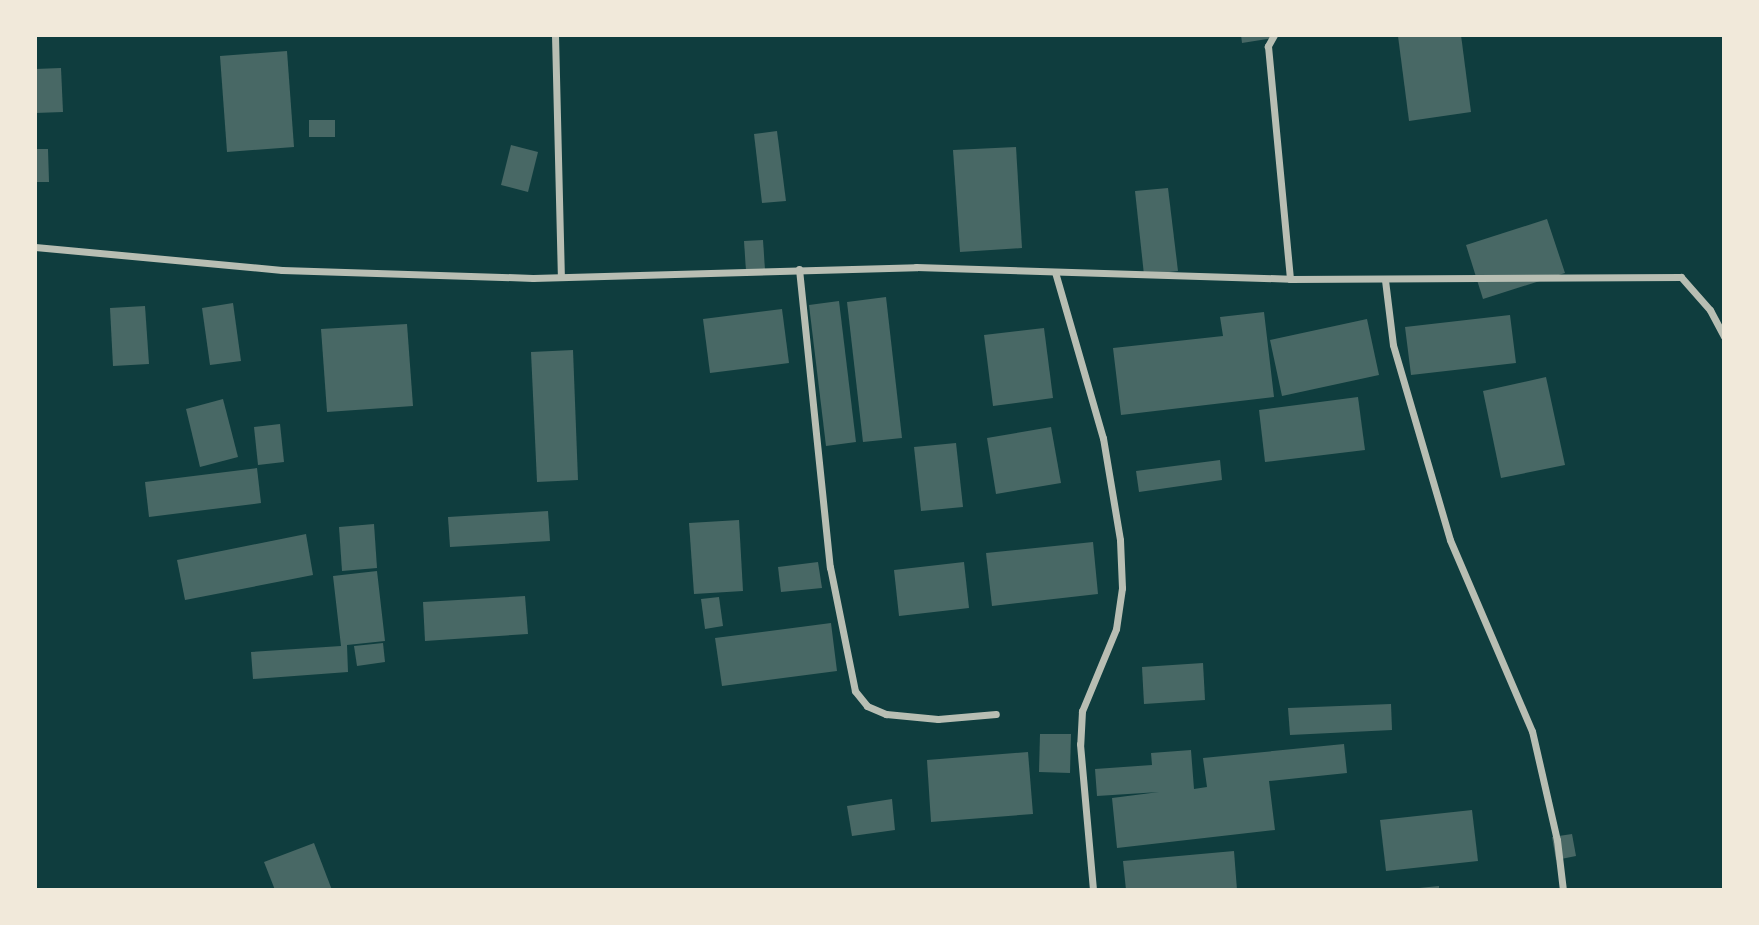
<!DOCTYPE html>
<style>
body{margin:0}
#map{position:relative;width:1759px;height:925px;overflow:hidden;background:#0f3d3e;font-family:"PT Sans Narrow",sans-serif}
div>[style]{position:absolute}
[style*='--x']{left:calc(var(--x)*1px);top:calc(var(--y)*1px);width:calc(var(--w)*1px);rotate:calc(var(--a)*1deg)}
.building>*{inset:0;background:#486865}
.minor>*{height:7px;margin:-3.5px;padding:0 3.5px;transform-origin:3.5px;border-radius:3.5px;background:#b8beb3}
span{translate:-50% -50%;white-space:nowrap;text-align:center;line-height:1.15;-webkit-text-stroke:5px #f1e9da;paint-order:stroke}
.frame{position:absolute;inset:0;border:37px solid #f1e9da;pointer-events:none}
</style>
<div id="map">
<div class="building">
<div style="clip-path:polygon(1241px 35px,1272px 35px,1273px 38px,1242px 43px)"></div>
<div style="clip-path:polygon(1461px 35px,1471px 112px,1409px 121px,1398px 36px)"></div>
<div style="clip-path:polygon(287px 51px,294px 147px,227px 152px,220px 56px)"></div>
<div style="clip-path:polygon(61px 68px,63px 112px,35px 113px,35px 69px)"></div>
<div style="clip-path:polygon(309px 120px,335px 120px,335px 137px,309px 137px)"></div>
<div style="clip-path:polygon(777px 131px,786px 201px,762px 203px,754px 134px)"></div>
<div style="clip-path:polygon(511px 145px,538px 152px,528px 192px,501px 185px)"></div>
<div style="clip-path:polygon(1016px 147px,1022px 248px,960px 252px,953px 150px)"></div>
<div style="clip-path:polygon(35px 149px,48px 149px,49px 182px,35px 182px)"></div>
<div style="clip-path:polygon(1168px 188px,1178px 271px,1144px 275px,1135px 191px)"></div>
<div style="clip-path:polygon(1547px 219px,1565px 273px,1483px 299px,1466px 245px)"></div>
<div style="clip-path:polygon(763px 240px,765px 270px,746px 271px,744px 241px)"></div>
<div style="clip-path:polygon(886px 297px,902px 438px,863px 442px,847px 302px)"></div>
<div style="clip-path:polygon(839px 301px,856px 442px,826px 446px,809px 305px)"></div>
<div style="clip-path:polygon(233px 303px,241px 361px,210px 365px,202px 308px)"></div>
<div style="clip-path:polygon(145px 306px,149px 364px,113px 366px,110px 308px)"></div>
<div style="clip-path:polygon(782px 309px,789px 363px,710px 373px,703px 319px)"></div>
<div style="clip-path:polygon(1264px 312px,1274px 397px,1121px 415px,1113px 348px,1223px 336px,1220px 317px)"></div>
<div style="clip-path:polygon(1510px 315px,1516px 363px,1411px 375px,1405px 327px)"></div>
<div style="clip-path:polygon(1367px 319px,1379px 375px,1282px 396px,1270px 340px)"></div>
<div style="clip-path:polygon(407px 324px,413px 406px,327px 412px,321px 329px)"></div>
<div style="clip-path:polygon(1044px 328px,1053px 398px,993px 406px,984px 335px)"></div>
<div style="clip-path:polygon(573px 350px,578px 480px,537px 482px,531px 352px)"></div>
<div style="clip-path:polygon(1546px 377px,1565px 465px,1501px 478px,1483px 391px)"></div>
<div style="clip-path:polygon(1358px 397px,1365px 450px,1265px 462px,1259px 410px)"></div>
<div style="clip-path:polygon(223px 399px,238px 457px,200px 467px,186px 409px)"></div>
<div style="clip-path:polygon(280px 424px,284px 462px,258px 465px,254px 427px)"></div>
<div style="clip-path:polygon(1051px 427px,1061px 483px,996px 494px,987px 438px)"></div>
<div style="clip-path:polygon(956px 443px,963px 507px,921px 511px,914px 447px)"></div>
<div style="clip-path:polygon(1220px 460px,1222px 480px,1139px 492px,1136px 471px)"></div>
<div style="clip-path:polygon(257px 468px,261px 503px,149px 517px,145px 482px)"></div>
<div style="clip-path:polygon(548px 511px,550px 541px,450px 547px,448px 517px)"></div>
<div style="clip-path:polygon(739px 520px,743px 591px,694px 594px,689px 523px)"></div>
<div style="clip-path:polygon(374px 524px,377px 568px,342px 571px,339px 527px)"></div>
<div style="clip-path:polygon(306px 534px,313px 575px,185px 600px,177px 560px)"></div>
<div style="clip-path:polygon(1093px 542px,1098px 594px,992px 606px,986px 553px)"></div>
<div style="clip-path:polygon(818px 562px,822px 588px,781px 592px,778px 567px)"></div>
<div style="clip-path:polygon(964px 562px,969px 608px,899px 616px,894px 570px)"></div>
<div style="clip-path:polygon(377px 571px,385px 641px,347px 645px,348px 672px,253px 679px,251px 652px,341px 646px,333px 576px)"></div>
<div style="clip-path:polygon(525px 596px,528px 634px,425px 641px,423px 602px)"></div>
<div style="clip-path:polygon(719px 597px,723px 626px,705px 629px,701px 599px)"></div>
<div style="clip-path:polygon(831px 623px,837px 671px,722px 686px,715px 638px)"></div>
<div style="clip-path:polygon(383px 643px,385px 662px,357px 666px,354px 646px)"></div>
<div style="clip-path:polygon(1203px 663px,1205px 700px,1144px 704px,1142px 667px)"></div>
<div style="clip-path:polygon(1391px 704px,1392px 730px,1290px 735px,1288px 708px)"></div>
<div style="clip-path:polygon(1040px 734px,1071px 734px,1070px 773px,1039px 772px)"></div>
<div style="clip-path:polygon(1344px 744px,1347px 773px,1269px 781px,1275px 830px,1117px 848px,1112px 798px,1159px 792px,1097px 796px,1095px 769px,1152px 765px,1151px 753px,1191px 750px,1194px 789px,1207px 787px,1203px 758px)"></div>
<div style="clip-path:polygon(1028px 752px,1033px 814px,931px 822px,927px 760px)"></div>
<div style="clip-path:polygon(892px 799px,895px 830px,852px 836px,847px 806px)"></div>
<div style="clip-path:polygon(1472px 810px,1478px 861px,1386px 871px,1380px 820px)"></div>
<div style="clip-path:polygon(1572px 834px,1576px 856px,1556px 860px,1552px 837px)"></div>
<div style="clip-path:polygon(314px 843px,332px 890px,275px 890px,264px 862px)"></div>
<div style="clip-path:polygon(1234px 851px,1237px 890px,1126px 890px,1123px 861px)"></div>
<div style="clip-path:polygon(1439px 886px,1439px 890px,1419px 890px,1419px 888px)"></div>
</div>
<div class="minor">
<div style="--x:555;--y:35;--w:242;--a:88.6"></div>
<div style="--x:1274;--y:35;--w:13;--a:119"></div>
<div style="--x:1268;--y:46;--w:234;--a:84.6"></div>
<div style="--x:35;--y:247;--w:248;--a:5.3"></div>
<div style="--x:282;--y:270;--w:251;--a:1.8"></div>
<div style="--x:533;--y:278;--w:383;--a:-1.6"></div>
<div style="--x:916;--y:267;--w:374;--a:1.8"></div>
<div style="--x:1290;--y:279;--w:391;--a:-0.3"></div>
<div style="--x:1681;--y:277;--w:44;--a:48.7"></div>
<div style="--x:1710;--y:310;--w:30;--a:62"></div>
<div style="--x:799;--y:269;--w:300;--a:84.1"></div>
<div style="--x:830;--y:567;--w:126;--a:78.6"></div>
<div style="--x:855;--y:691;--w:19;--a:51"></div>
<div style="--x:867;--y:706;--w:21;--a:23"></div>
<div style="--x:886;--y:714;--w:52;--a:5.5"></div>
<div style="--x:938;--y:719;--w:58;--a:-4.9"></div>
<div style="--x:1055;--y:272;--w:173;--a:73.9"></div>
<div style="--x:1103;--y:438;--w:103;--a:80.5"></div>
<div style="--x:1120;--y:540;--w:48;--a:87.6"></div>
<div style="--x:1122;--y:588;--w:41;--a:98.3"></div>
<div style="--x:1116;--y:629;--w:89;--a:112.5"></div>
<div style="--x:1082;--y:711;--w:33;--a:93"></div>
<div style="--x:1080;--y:744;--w:147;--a:84.9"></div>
<div style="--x:1385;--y:280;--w:65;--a:83"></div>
<div style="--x:1393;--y:345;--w:203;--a:73.7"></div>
<div style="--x:1450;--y:540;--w:208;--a:66.8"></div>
<div style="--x:1532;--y:731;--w:112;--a:77.1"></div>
<div style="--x:1557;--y:840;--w:50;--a:83.2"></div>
</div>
<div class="frame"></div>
</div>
